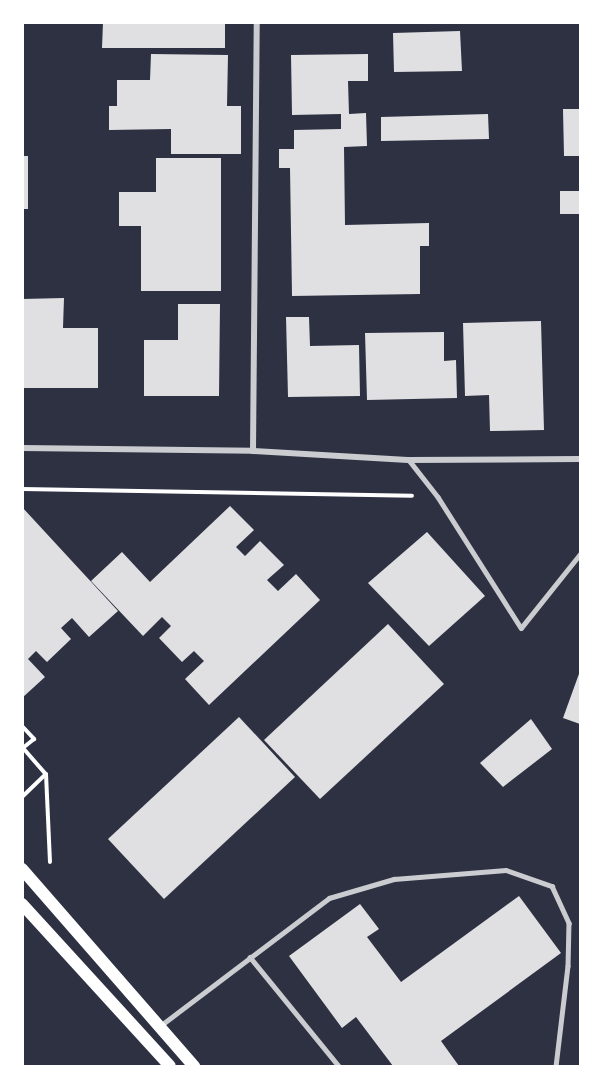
<!DOCTYPE html>
<style>
body{margin:0}
#map{position:relative;width:603px;height:1089px;overflow:hidden;background:#2d3142;font-family:"IBM Plex Sans",sans-serif}
div>[style]{position:absolute}
[style*='--x']{left:calc(var(--x)*1px);top:calc(var(--y)*1px);width:calc(var(--w)*1px);rotate:calc(var(--a)*1deg)}
.building>*{inset:0;background:#e0e0e3}
.path>*{height:4px;margin:-2px;padding:0 2px;transform-origin:2px;border-radius:2px;background:#fff}
.service>*{height:4.5px;margin:-2.25px;padding:0 2.25px;transform-origin:2.25px;border-radius:2.25px;background:#caccd0}
.minor>*{height:6px;margin:-3px;padding:0 3px;transform-origin:3px;border-radius:3px;background:#caccd0}
.secondary>*{height:12px;margin:-6px;padding:0 6px;transform-origin:6px;border-radius:6px;background:#fff}
span{translate:-50% -50%;white-space:nowrap;text-align:center;line-height:1.15;-webkit-text-stroke:4.5px #fff;paint-order:stroke}
.frame{position:absolute;inset:0;border:24px solid #fff;pointer-events:none}
</style>
<div id="map">
<div class="building">
<div style="clip-path:polygon(103px 22px,225px 22px,225px 48px,102px 48px)"></div>
<div style="clip-path:polygon(460px 31px,462px 71px,394px 72px,393px 33px)"></div>
<div style="clip-path:polygon(151px 54px,228px 55px,227px 106px,241px 106px,241px 154px,171px 154px,171px 129px,109px 130px,109px 106px,117px 106px,117px 80px,150px 80px)"></div>
<div style="clip-path:polygon(368px 54px,368px 81px,348px 81px,349px 114px,366px 113px,367px 146px,344px 147px,345px 225px,429px 223px,429px 246px,420px 246px,420px 294px,292px 296px,290px 168px,279px 168px,279px 149px,294px 149px,294px 130px,341px 129px,341px 114px,292px 115px,291px 55px)"></div>
<div style="clip-path:polygon(563px 109px,580px 109px,580px 156px,564px 156px)"></div>
<div style="clip-path:polygon(488px 114px,489px 139px,381px 141px,381px 117px)"></div>
<div style="clip-path:polygon(22px 156px,28px 156px,28px 209px,22px 209px)"></div>
<div style="clip-path:polygon(156px 158px,221px 158px,221px 291px,141px 291px,141px 226px,119px 226px,119px 192px,156px 192px)"></div>
<div style="clip-path:polygon(560px 191px,580px 191px,580px 214px,560px 214px)"></div>
<div style="clip-path:polygon(64px 298px,63px 328px,98px 328px,98px 388px,22px 388px,22px 299px)"></div>
<div style="clip-path:polygon(178px 304px,220px 304px,219px 396px,144px 396px,144px 340px,178px 340px)"></div>
<div style="clip-path:polygon(286px 317px,309px 317px,310px 346px,359px 345px,360px 396px,288px 397px)"></div>
<div style="clip-path:polygon(541px 321px,544px 430px,490px 431px,489px 395px,465px 396px,463px 323px)"></div>
<div style="clip-path:polygon(444px 332px,444px 361px,456px 360px,457px 398px,367px 400px,365px 333px)"></div>
<div style="clip-path:polygon(230px 506px,254px 530px,236px 547px,245px 556px,260px 541px,284px 565px,267px 580px,278px 591px,296px 574px,320px 600px,209px 705px,185px 679px,204px 661px,194px 651px,182px 662px,159px 638px,171px 626px,162px 617px,143px 636px,91px 581px,122px 552px,150px 582px)"></div>
<div style="clip-path:polygon(22px 507px,118px 611px,89px 637px,72px 618px,61px 628px,71px 639px,47px 662px,36px 651px,28px 659px,45px 677px,22px 698px)"></div>
<div style="clip-path:polygon(427px 532px,485px 596px,429px 646px,368px 583px)"></div>
<div style="clip-path:polygon(388px 624px,444px 684px,320px 799px,264px 740px)"></div>
<div style="clip-path:polygon(580px 671px,580px 724px,563px 718px)"></div>
<div style="clip-path:polygon(239px 717px,295px 777px,164px 899px,108px 839px)"></div>
<div style="clip-path:polygon(531px 719px,552px 749px,503px 787px,480px 763px)"></div>
<div style="clip-path:polygon(519px 896px,561px 953px,441px 1041px,459px 1066px,393px 1066px,356px 1017px,342px 1028px,289px 956px,360px 904px,379px 929px,367px 937px,401px 982px)"></div>
</div>
<div class="path">
<div style="--x:22;--y:489;--w:390;--a:1"></div>
<div style="--x:22;--y:726;--w:18;--a:47"></div>
<div style="--x:34;--y:739;--w:14;--a:141"></div>
<div style="--x:23;--y:748;--w:35;--a:49"></div>
<div style="--x:46;--y:774;--w:88;--a:87.4"></div>
<div style="--x:22;--y:797;--w:33;--a:-44"></div>
</div>
<div class="service">
<div style="--x:409;--y:460;--w:47;--a:51.9"></div>
<div style="--x:438;--y:497;--w:155;--a:57.6"></div>
<div style="--x:521;--y:628;--w:95;--a:-51.4"></div>
<div style="--x:250;--y:957;--w:141;--a:50.8"></div>
<div style="--x:160;--y:1026;--w:212;--a:-37.1"></div>
<div style="--x:329;--y:898;--w:68;--a:-16.3"></div>
<div style="--x:394;--y:879;--w:112;--a:-4.6"></div>
<div style="--x:506;--y:870;--w:49;--a:19.2"></div>
<div style="--x:552;--y:886;--w:41;--a:65.3"></div>
<div style="--x:569;--y:923;--w:43;--a:91.3"></div>
<div style="--x:568;--y:966;--w:101;--a:96.8"></div>
</div>
<div class="minor">
<div style="--x:22;--y:448;--w:231;--a:0.7"></div>
<div style="--x:253;--y:451;--w:155;--a:3.3"></div>
<div style="--x:408;--y:460;--w:172;--a:-0.3"></div>
<div style="--x:253;--y:451;--w:429;--a:-89.5"></div>
</div>
<div class="secondary">
<div style="--x:22;--y:869;--w:262;--a:48.9"></div>
<div style="--x:22;--y:904;--w:219;--a:47.6"></div>
</div>
<div class="frame"></div>
</div>
